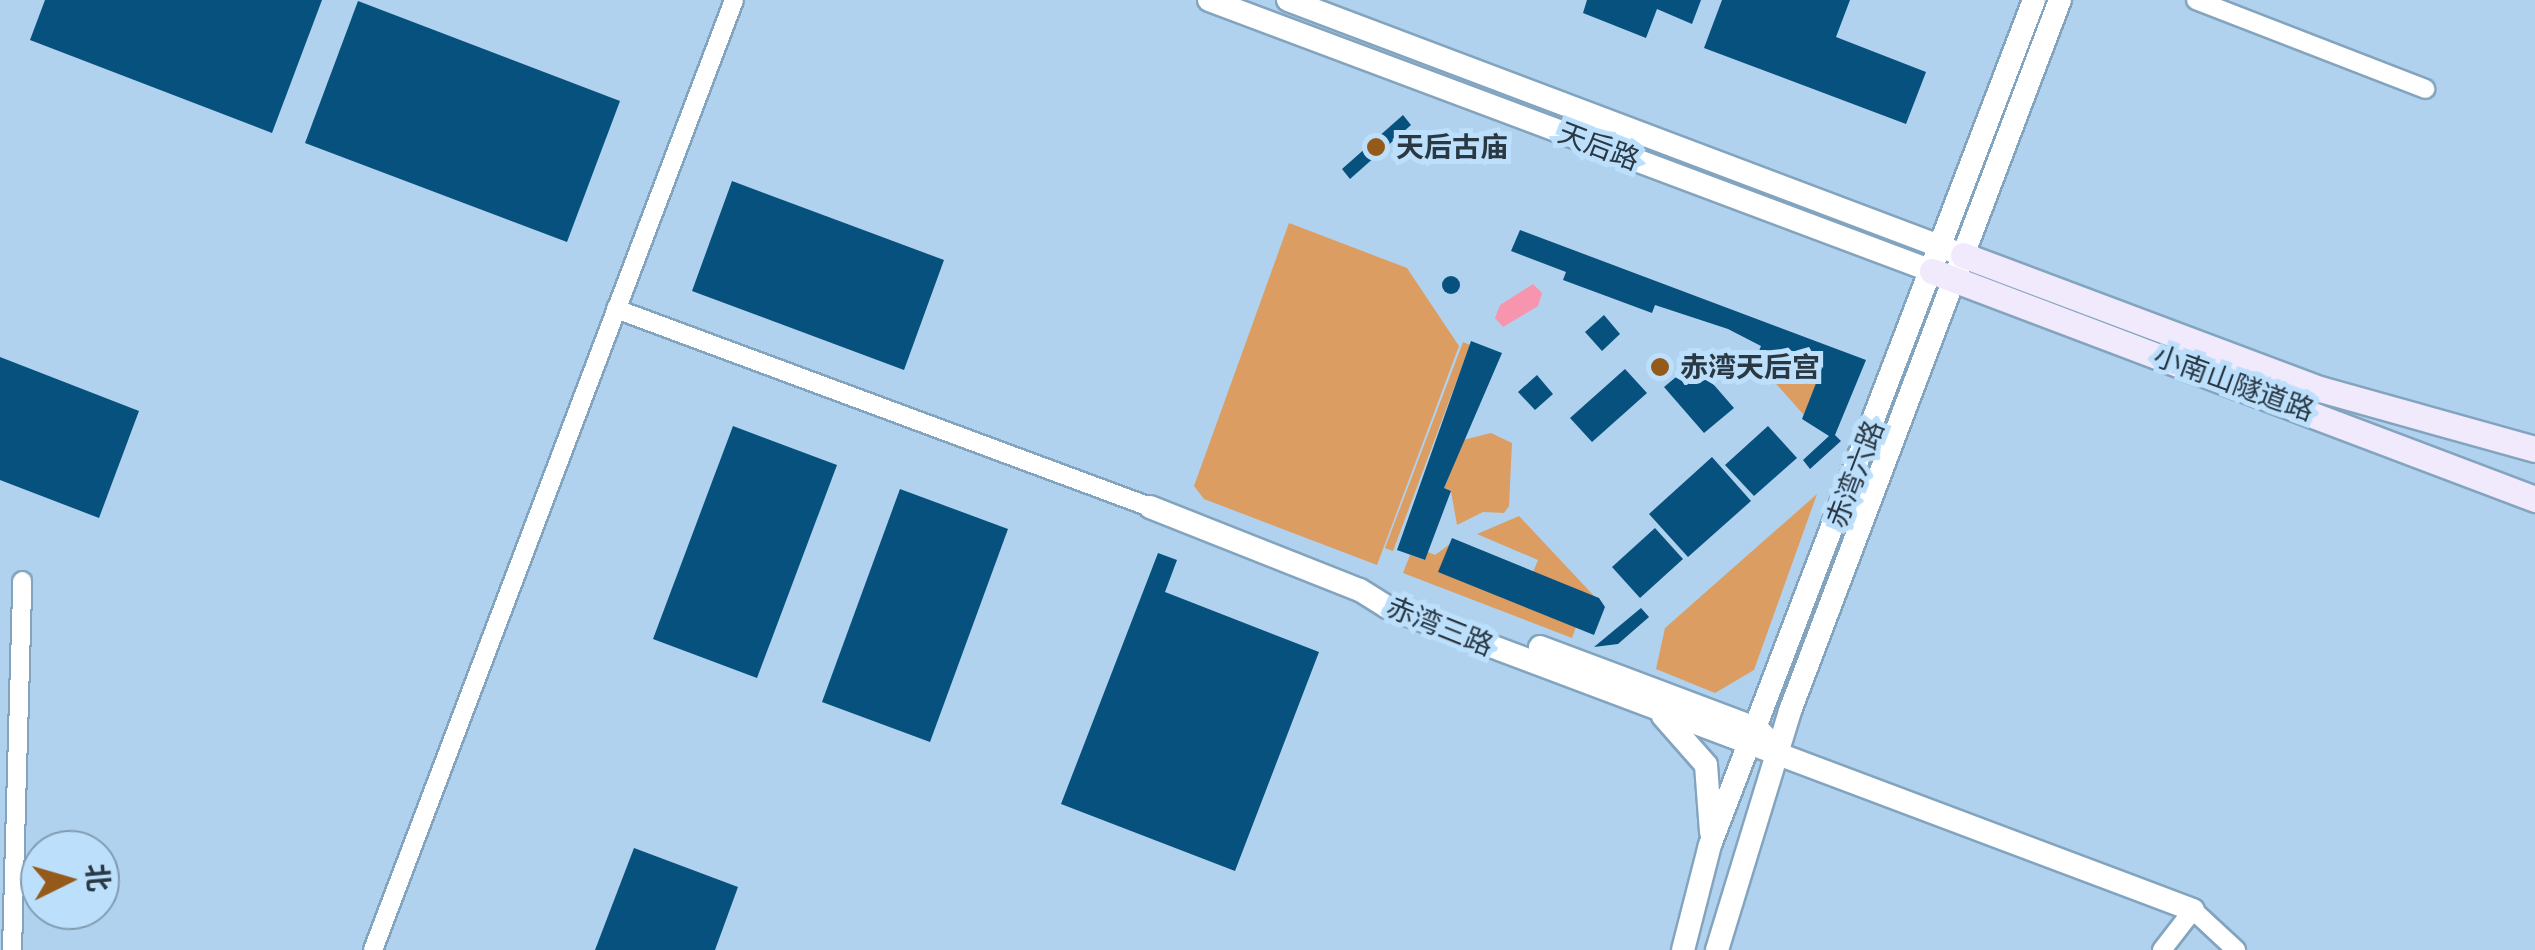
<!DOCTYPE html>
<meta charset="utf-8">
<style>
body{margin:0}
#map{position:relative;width:2535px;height:950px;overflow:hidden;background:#b0d2ee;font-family:"Golos Text","Noto Sans SC",sans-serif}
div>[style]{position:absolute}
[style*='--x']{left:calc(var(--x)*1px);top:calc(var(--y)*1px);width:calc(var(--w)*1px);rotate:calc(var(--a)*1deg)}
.green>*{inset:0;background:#dc9d62}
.water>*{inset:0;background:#f794ae}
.building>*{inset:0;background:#06517d}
.round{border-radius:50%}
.roads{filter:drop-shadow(2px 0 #83a4bf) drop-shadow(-2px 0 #83a4bf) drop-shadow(0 2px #83a4bf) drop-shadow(0 -2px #83a4bf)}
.minor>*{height:18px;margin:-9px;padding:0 9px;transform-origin:9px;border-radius:9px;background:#fff}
.tertiary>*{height:22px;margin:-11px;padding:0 11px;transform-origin:11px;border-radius:11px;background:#fff}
.secondary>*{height:25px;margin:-12.5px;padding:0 12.5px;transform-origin:12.5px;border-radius:12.5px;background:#f1e9fc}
.dots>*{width:28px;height:28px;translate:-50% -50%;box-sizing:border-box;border:5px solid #bcdffc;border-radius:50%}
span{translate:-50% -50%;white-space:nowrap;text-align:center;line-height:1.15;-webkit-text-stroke:10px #bcdffc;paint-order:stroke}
.street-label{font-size:28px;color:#2a3843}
.poi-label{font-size:28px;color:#2a3843;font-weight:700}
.left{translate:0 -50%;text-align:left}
.north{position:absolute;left:20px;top:830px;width:100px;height:100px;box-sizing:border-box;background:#bcdffc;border:2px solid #829cb2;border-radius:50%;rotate:85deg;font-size:28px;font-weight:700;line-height:40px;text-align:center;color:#2a3843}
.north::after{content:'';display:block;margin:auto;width:35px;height:45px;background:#955a19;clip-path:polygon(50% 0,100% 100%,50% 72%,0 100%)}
</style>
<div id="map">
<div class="green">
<div style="clip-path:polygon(1289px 223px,1407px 268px,1459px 346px,1377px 565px,1204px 499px,1194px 486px)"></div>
<div style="clip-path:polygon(1463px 342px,1470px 345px,1393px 551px,1385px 548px)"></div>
<div style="clip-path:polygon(1787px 355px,1822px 369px,1804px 415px,1769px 376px)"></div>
<div style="clip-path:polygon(1491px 433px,1512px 443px,1509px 506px,1504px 513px,1483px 512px,1457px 525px,1451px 491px,1444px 488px,1463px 440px)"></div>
<div style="clip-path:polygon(1817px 494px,1754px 670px,1715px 693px,1656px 669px,1665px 628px)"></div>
<div style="clip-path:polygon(1519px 516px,1595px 597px,1533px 572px,1538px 560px,1477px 534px)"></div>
<div style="clip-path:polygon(1450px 544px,1439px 571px,1576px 627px,1572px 638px,1403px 573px,1410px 555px,1424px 560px,1428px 552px,1435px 555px)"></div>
</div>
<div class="water">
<div style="clip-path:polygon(1533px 284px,1542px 293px,1538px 306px,1503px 327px,1495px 318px,1500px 305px)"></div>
</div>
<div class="building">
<div style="clip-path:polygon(45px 0,322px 0,272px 133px,30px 40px)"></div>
<div style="clip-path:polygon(1587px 0,1701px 0,1692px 24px,1657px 9px,1646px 38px,1583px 13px)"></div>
<div style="clip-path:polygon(1722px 0,1850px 0,1836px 37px,1926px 72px,1906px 124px,1704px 48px)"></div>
<div style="clip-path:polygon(358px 1px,620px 101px,567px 242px,305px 143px)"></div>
<div style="clip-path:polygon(1403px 115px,1411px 125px,1350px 179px,1342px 169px)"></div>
<div style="clip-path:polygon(732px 181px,944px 260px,904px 370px,692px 291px)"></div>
<div style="clip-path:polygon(1520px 230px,1866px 360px,1835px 435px,1841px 441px,1810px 469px,1803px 460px,1829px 436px,1802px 419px,1822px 368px,1787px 355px,1783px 366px,1757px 356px,1761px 346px,1728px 329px,1655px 305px,1652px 313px,1563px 280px,1566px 272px,1511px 251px)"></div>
<div class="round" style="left:1442px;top:276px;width:18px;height:18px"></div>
<div style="clip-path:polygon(1604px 315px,1620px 334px,1602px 351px,1585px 332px)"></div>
<div style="clip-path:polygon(1471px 341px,1502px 353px,1444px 488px,1451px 491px,1425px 560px,1397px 550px)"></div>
<div style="clip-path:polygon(0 357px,139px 411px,99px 518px,0 480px)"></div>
<div style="clip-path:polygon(1694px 362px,1734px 408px,1704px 433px,1664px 387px)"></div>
<div style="clip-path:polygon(1625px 369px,1647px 393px,1592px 442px,1570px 418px)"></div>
<div style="clip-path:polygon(1537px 375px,1553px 394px,1535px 410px,1518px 392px)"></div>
<div style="clip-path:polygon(733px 426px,837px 465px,757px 678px,653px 639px)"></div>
<div style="clip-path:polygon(1768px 426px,1797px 458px,1754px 496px,1725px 465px)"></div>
<div style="clip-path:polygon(1712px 457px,1751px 501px,1688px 557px,1649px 514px)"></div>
<div style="clip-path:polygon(900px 489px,1008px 529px,930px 742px,822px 702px)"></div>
<div style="clip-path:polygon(1655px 528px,1683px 559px,1640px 598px,1612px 567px)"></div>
<div style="clip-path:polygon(1452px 538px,1599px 598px,1605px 607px,1594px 635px,1438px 572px)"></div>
<div style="clip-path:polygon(1158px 553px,1177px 560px,1165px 592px,1319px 652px,1235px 871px,1061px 804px)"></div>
<div style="clip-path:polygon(1641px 608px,1649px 617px,1618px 644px,1594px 647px)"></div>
<div style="clip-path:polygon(634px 848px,738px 887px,715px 950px,595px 950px)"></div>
</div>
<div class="roads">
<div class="minor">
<div style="--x:2196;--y:0;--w:246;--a:21.2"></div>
<div style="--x:616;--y:309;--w:570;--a:20.34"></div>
<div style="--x:12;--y:950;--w:369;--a:-88.4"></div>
<div style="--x:373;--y:950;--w:1016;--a:-69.19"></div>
<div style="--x:2162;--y:950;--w:51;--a:-52.2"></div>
<div style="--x:2193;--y:910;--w:59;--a:42.9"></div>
</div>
<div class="tertiary">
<div style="--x:1209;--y:0;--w:772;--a:20.55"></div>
<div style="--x:1288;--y:0;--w:713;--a:20.7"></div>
<div style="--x:1150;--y:507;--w:226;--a:21.6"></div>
<div style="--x:1360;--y:590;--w:32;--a:32"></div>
<div style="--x:1387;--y:607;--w:861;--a:20.6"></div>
<div style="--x:1540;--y:647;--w:233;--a:20.6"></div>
<div style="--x:1758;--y:729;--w:15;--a:48"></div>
<div style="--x:1663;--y:716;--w:65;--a:48.7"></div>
<div style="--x:1706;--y:765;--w:67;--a:85.7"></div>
<div style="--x:1683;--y:950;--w:108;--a:-75.6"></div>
<div style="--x:1710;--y:845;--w:905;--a:-69.02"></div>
<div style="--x:1717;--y:950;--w:250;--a:-73"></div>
<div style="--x:1790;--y:711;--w:761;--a:-69.21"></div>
</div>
<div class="secondary">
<div style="--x:1963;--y:255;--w:381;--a:20.6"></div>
<div style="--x:2320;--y:389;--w:223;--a:15.6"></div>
<div style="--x:1932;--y:271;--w:645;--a:20.71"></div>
</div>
</div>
<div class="dots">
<div style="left:1376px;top:147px;background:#955a19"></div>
<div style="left:1660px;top:367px;background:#955a19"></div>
</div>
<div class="street-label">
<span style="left:1599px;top:146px;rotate:21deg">天后路</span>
<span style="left:2234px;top:383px;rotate:20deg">小南山隧道路</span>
<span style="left:1855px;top:474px;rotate:-69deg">赤湾六路</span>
<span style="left:1440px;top:626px;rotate:22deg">赤湾三路</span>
</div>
<div class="poi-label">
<span class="left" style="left:1396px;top:147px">天后古庙</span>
<span class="left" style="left:1680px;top:367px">赤湾天后宫</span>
</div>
<div class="north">北</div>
</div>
